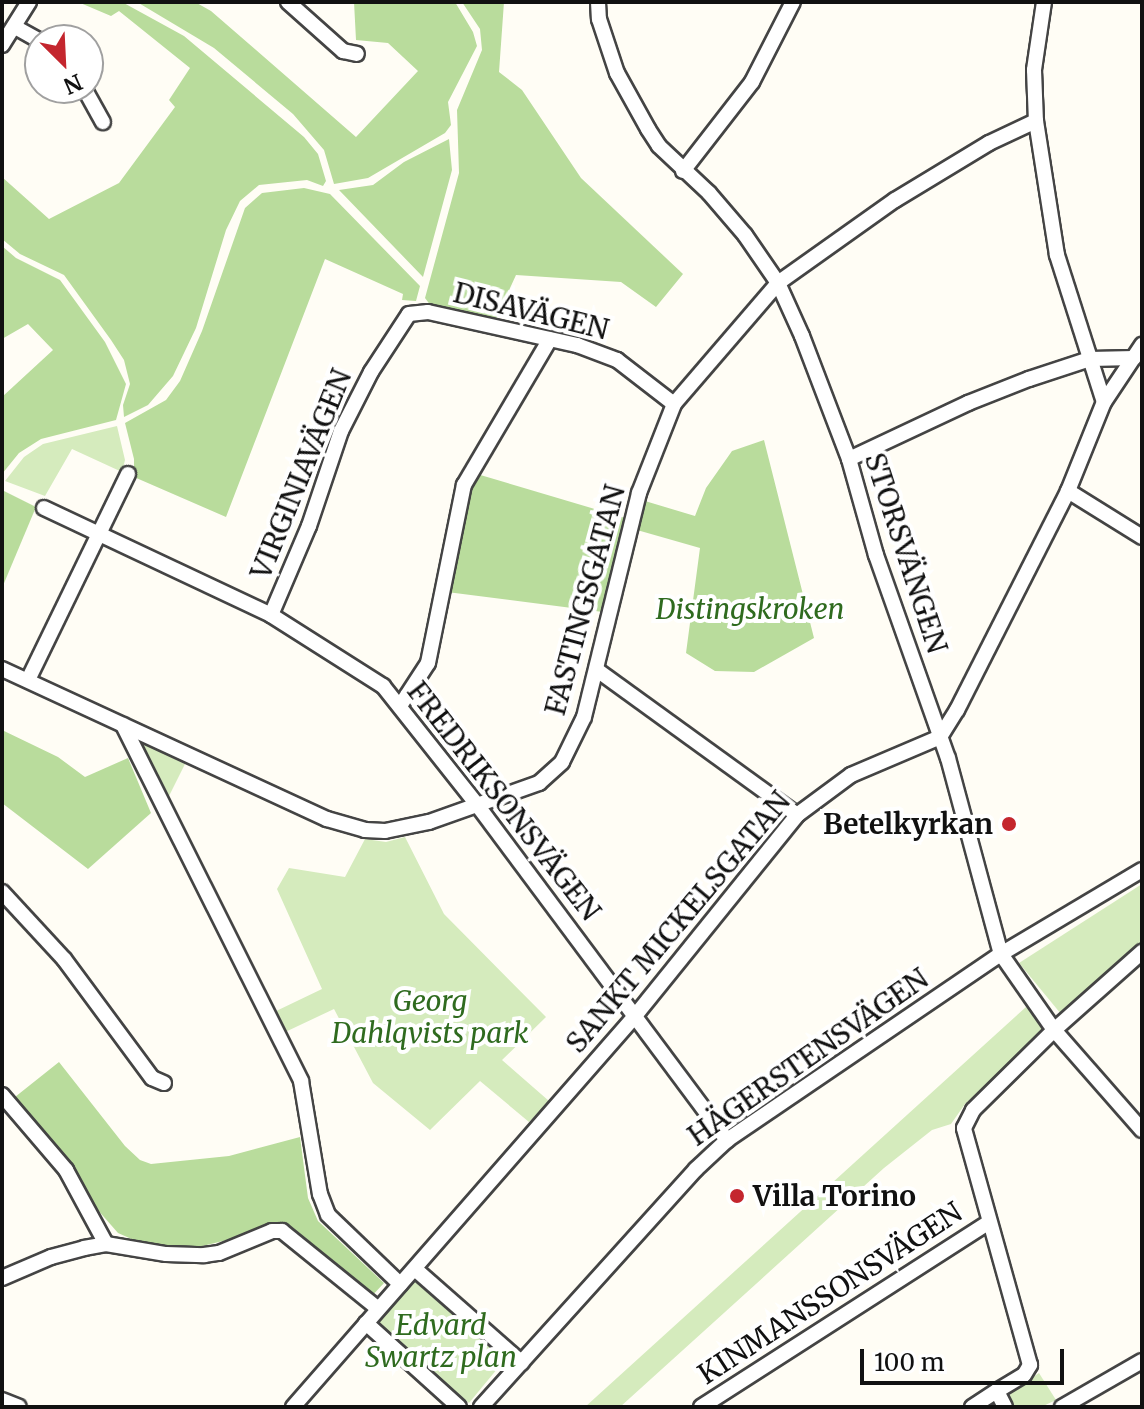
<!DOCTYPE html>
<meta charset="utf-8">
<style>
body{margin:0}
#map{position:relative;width:1144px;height:1409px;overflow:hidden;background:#fffdf5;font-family:Merriweather,serif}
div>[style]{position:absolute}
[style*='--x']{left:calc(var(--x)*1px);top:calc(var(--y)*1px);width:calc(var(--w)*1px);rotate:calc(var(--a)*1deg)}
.green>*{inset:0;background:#d5ebbd}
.forest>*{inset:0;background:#b9dc9c}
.roads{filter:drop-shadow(2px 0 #444) drop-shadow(-2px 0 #444) drop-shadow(0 2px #444) drop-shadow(0 -2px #444)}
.minor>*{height:14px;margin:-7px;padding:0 7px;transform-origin:7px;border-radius:7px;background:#fff}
.dots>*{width:22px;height:22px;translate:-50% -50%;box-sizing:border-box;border:4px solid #fff;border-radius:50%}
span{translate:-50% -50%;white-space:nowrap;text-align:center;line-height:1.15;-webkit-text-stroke:8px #fff;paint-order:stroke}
.street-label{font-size:28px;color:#111}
.park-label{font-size:28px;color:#2f6b1f;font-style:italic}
.poi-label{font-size:28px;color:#111;font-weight:700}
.right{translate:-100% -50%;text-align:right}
.left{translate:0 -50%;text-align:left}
.frame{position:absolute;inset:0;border:4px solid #111;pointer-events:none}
.north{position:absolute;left:24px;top:24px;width:80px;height:80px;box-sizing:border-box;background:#fff;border:2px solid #a0a0a0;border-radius:50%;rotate:156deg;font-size:22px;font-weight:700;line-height:32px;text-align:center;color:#111}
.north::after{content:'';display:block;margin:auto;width:28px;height:36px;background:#c4262e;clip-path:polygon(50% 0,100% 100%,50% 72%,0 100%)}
.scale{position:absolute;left:860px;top:1349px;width:204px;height:36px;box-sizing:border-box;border:4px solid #111;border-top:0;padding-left:10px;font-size:24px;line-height:28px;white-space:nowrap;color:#111;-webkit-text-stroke:6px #fff;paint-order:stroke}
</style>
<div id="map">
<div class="green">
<div style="clip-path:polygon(117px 426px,125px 460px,122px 472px,72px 449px,45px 496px,5px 481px,24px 457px,43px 444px)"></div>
<div style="clip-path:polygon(142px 742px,185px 764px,166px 802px,138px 750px)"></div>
<div style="clip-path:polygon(405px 837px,444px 914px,546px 1017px,502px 1060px,549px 1101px,529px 1122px,480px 1081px,430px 1130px,373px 1083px,334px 1009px,281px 1034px,272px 1013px,322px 989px,277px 889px,289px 868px,345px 877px,365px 839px,386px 842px)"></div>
<div style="clip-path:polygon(1142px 884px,1142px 942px,1061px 1014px,1019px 963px)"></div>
<div style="clip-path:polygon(1026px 1007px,1039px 1021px,1042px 1029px,1039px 1039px,965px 1104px,951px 1124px,932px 1130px,884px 1168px,620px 1407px,585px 1407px)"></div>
<div style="clip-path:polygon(413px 1279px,507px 1357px,469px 1403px,375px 1325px)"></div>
<div style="clip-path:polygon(1039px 1373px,1056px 1400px,1041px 1407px,1013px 1407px,1009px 1397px,1012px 1391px)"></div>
</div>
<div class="forest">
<div style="clip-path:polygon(78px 2px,122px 2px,184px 36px,304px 137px,318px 154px,326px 181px,323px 186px,307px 180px,259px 185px,240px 201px,226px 230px,196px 328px,173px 376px,148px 405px,124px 417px,123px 405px,130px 384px,124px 360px,111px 340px,64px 275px,20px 254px,2px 239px,2px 177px,49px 219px,119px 183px,175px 107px,169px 100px,190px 68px,119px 11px,111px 16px)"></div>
<div style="clip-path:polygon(137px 2px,195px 2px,211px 11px,356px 137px,418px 71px,388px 43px,356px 40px,354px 2px,455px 2px,473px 32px,477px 46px,448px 102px,451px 125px,445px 133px,368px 178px,334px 184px,324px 150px,293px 114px,214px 48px)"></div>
<div style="clip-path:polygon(462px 2px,504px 2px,499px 72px,522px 90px,581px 178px,683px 274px,656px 307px,621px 282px,516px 275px,496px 319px,431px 306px,425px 298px,459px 173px,457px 110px,482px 50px,480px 29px)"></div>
<div style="clip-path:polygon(449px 139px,452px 170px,423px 277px,339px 190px,373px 185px,404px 162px)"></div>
<div style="clip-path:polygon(304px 188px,330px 194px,420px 286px,416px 301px,402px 300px,403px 294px,325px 259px,226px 517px,134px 477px,134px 459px,125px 423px,166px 400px,180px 381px,202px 331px,245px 208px,262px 193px)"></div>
<div style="clip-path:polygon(2px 246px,16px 258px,60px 280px,105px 342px,126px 384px,116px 420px,41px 439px,19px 453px,2px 474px,2px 397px,53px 350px,28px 324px,2px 339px)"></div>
<div style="clip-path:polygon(764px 440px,814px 638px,754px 672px,715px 671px,686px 653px,700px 548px,637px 530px,645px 501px,695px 516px,706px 488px,732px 451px)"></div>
<div style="clip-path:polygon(477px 474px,625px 518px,603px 612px,447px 592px,464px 504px)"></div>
<div style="clip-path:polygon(2px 490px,36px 507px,2px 588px)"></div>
<div style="clip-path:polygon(2px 730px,58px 757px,85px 777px,128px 758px,151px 813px,88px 869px,2px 803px)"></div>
<div style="clip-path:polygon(59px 1062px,125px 1146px,140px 1160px,151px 1164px,229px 1156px,300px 1137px,308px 1198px,318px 1221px,384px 1283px,370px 1298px,285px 1226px,190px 1249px,136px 1241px,118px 1233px,97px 1209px,56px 1144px,15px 1097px)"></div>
</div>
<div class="roads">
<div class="minor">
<div style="--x:288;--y:2;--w:74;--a:41.7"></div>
<div style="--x:343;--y:51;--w:14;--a:12"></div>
<div style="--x:598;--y:2;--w:17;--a:87"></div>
<div style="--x:599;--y:19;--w:57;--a:71.6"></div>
<div style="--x:617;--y:73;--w:64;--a:61"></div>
<div style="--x:648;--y:129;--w:20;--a:57"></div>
<div style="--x:659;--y:146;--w:69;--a:43.2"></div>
<div style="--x:709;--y:193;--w:55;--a:49.4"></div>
<div style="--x:745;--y:235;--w:58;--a:55.5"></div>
<div style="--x:778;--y:283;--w:58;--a:65.6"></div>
<div style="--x:802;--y:336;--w:132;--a:69.1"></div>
<div style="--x:849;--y:459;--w:100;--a:74.3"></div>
<div style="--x:876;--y:555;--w:215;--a:70.5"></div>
<div style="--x:948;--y:758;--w:203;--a:74.9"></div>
<div style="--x:1001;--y:954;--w:93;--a:55.1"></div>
<div style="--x:1054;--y:1030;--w:133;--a:48.7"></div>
<div style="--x:1044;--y:2;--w:69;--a:98.4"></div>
<div style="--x:1034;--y:70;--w:51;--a:87.8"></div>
<div style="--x:1036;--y:121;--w:136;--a:81.1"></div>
<div style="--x:1057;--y:255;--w:154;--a:72.3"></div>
<div style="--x:15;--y:27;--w:29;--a:29"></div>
<div style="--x:2;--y:45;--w:51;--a:-57.9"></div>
<div style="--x:84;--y:88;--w:39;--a:61"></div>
<div style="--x:683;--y:171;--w:113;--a:-52.2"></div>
<div style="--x:752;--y:82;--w:90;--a:-62.9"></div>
<div style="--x:849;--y:459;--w:132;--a:-25.2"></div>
<div style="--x:968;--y:403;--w:66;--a:-21.5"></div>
<div style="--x:1029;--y:379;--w:64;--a:-18.2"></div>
<div style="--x:1090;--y:359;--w:44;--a:-1.3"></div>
<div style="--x:1068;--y:491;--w:87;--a:31.9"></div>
<div style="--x:44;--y:508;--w:251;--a:25.2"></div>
<div style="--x:271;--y:615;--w:133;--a:32.4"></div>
<div style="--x:383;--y:686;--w:153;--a:51.6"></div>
<div style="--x:478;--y:806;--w:417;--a:53.3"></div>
<div style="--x:271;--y:615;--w:97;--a:-66.9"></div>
<div style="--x:309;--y:526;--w:100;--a:-71.4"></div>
<div style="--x:341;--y:431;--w:66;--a:-63"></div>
<div style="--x:371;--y:372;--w:69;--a:-56.8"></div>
<div style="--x:409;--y:314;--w:19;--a:-6"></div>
<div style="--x:428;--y:312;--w:153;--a:12.5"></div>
<div style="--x:577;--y:345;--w:43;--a:20.6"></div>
<div style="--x:617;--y:360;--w:72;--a:37.7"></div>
<div style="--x:2;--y:669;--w:358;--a:24.8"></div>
<div style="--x:327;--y:819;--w:40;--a:16"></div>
<div style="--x:365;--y:830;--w:20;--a:3"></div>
<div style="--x:385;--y:831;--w:45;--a:-11.6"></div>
<div style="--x:429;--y:822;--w:117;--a:-19.5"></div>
<div style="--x:539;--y:783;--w:31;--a:-42"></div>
<div style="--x:562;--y:762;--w:50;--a:-63.9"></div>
<div style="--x:584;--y:717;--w:231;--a:-76.2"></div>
<div style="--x:639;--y:493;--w:96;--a:-68.5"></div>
<div style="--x:674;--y:404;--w:160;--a:-49.3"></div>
<div style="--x:778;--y:283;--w:143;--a:-35.4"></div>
<div style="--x:895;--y:200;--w:110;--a:-31.2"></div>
<div style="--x:989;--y:143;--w:52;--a:-25.1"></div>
<div style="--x:597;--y:670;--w:247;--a:35.9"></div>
<div style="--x:28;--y:680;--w:229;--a:-64.1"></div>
<div style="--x:400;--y:706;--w:51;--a:-56.9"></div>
<div style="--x:428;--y:663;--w:182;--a:-78.6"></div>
<div style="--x:464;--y:485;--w:169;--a:-59.5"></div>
<div style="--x:123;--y:725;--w:398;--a:63.4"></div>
<div style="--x:301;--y:1081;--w:115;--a:80.5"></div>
<div style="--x:320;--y:1194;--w:22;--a:69"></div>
<div style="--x:328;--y:1215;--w:100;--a:43.8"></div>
<div style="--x:2;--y:892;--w:91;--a:47.2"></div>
<div style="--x:64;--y:959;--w:148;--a:53.5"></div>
<div style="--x:152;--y:1078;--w:13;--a:23"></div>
<div style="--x:2;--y:1095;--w:99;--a:49.5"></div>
<div style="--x:66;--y:1170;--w:84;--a:61.6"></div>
<div style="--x:415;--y:1269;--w:142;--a:41.3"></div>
<div style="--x:2;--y:1278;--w:53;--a:-23.2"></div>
<div style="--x:51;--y:1257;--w:34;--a:-15"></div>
<div style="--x:84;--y:1248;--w:22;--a:-10"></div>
<div style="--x:106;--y:1244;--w:61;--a:9.5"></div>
<div style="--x:166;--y:1254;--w:38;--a:2"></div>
<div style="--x:204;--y:1255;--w:15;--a:-8"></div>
<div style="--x:219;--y:1253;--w:57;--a:-22.5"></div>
<div style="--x:272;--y:1231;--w:10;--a:0"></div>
<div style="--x:282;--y:1231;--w:122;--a:39"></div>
<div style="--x:366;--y:1323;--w:125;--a:42.1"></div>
<div style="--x:2;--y:1400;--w:18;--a:22"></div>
<div style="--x:293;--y:1407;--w:519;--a:-48.82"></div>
<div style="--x:635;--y:1016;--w:258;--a:-51.1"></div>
<div style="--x:797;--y:815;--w:67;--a:-36.5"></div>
<div style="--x:851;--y:775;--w:97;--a:-23.1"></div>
<div style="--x:940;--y:737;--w:32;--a:-58"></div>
<div style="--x:957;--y:710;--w:246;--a:-63.1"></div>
<div style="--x:1068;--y:491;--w:96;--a:-68"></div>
<div style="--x:1104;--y:402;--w:69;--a:-56.3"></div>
<div style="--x:481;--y:1407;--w:321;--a:-47.9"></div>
<div style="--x:696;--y:1169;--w:42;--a:-43.1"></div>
<div style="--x:727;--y:1140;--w:331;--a:-34.2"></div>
<div style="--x:1001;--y:954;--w:164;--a:-30.8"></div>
<div style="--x:701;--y:1407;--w:341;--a:-32.7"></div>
<div style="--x:972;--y:1407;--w:30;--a:-33"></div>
<div style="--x:1005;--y:1407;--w:18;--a:-117"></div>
<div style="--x:997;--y:1391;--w:31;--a:-31"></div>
<div style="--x:1024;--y:1375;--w:12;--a:-59"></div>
<div style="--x:1030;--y:1365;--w:246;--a:-105.6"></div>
<div style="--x:964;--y:1128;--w:20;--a:-63"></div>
<div style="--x:973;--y:1110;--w:114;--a:-44.6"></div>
<div style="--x:1054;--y:1030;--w:118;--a:-41.6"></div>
<div style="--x:1062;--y:1407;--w:92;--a:-29.9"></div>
</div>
</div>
<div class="dots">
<div style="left:1009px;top:824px;background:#c4262e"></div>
<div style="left:737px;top:1196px;background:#c4262e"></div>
</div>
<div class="street-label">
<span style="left:531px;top:311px;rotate:14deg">DISAVÄGEN</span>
<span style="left:301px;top:474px;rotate:-68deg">VIRGINIAVÄGEN</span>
<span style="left:906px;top:553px;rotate:72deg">STORSVÄNGEN</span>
<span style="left:585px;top:600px;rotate:-75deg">FASTINGSGATAN</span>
<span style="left:504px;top:801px;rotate:52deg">FREDRIKSONSVÄGEN</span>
<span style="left:678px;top:922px;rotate:-50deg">SANKT MICKELSGATAN</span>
<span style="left:808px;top:1057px;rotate:-35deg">HÄGERSTENSVÄGEN</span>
<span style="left:830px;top:1293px;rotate:-33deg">KINMANSSONSVÄGEN</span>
</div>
<div class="park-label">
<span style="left:750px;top:609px">Distingskroken</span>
<span style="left:430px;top:1017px">Georg<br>Dahlqvists park</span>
<span style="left:441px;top:1341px">Edvard<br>Swartz plan</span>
</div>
<div class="poi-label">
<span class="right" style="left:993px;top:824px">Betelkyrkan</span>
<span class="left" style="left:753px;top:1196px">Villa Torino</span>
</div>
<div class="frame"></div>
<div class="north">N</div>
<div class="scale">100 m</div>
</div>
